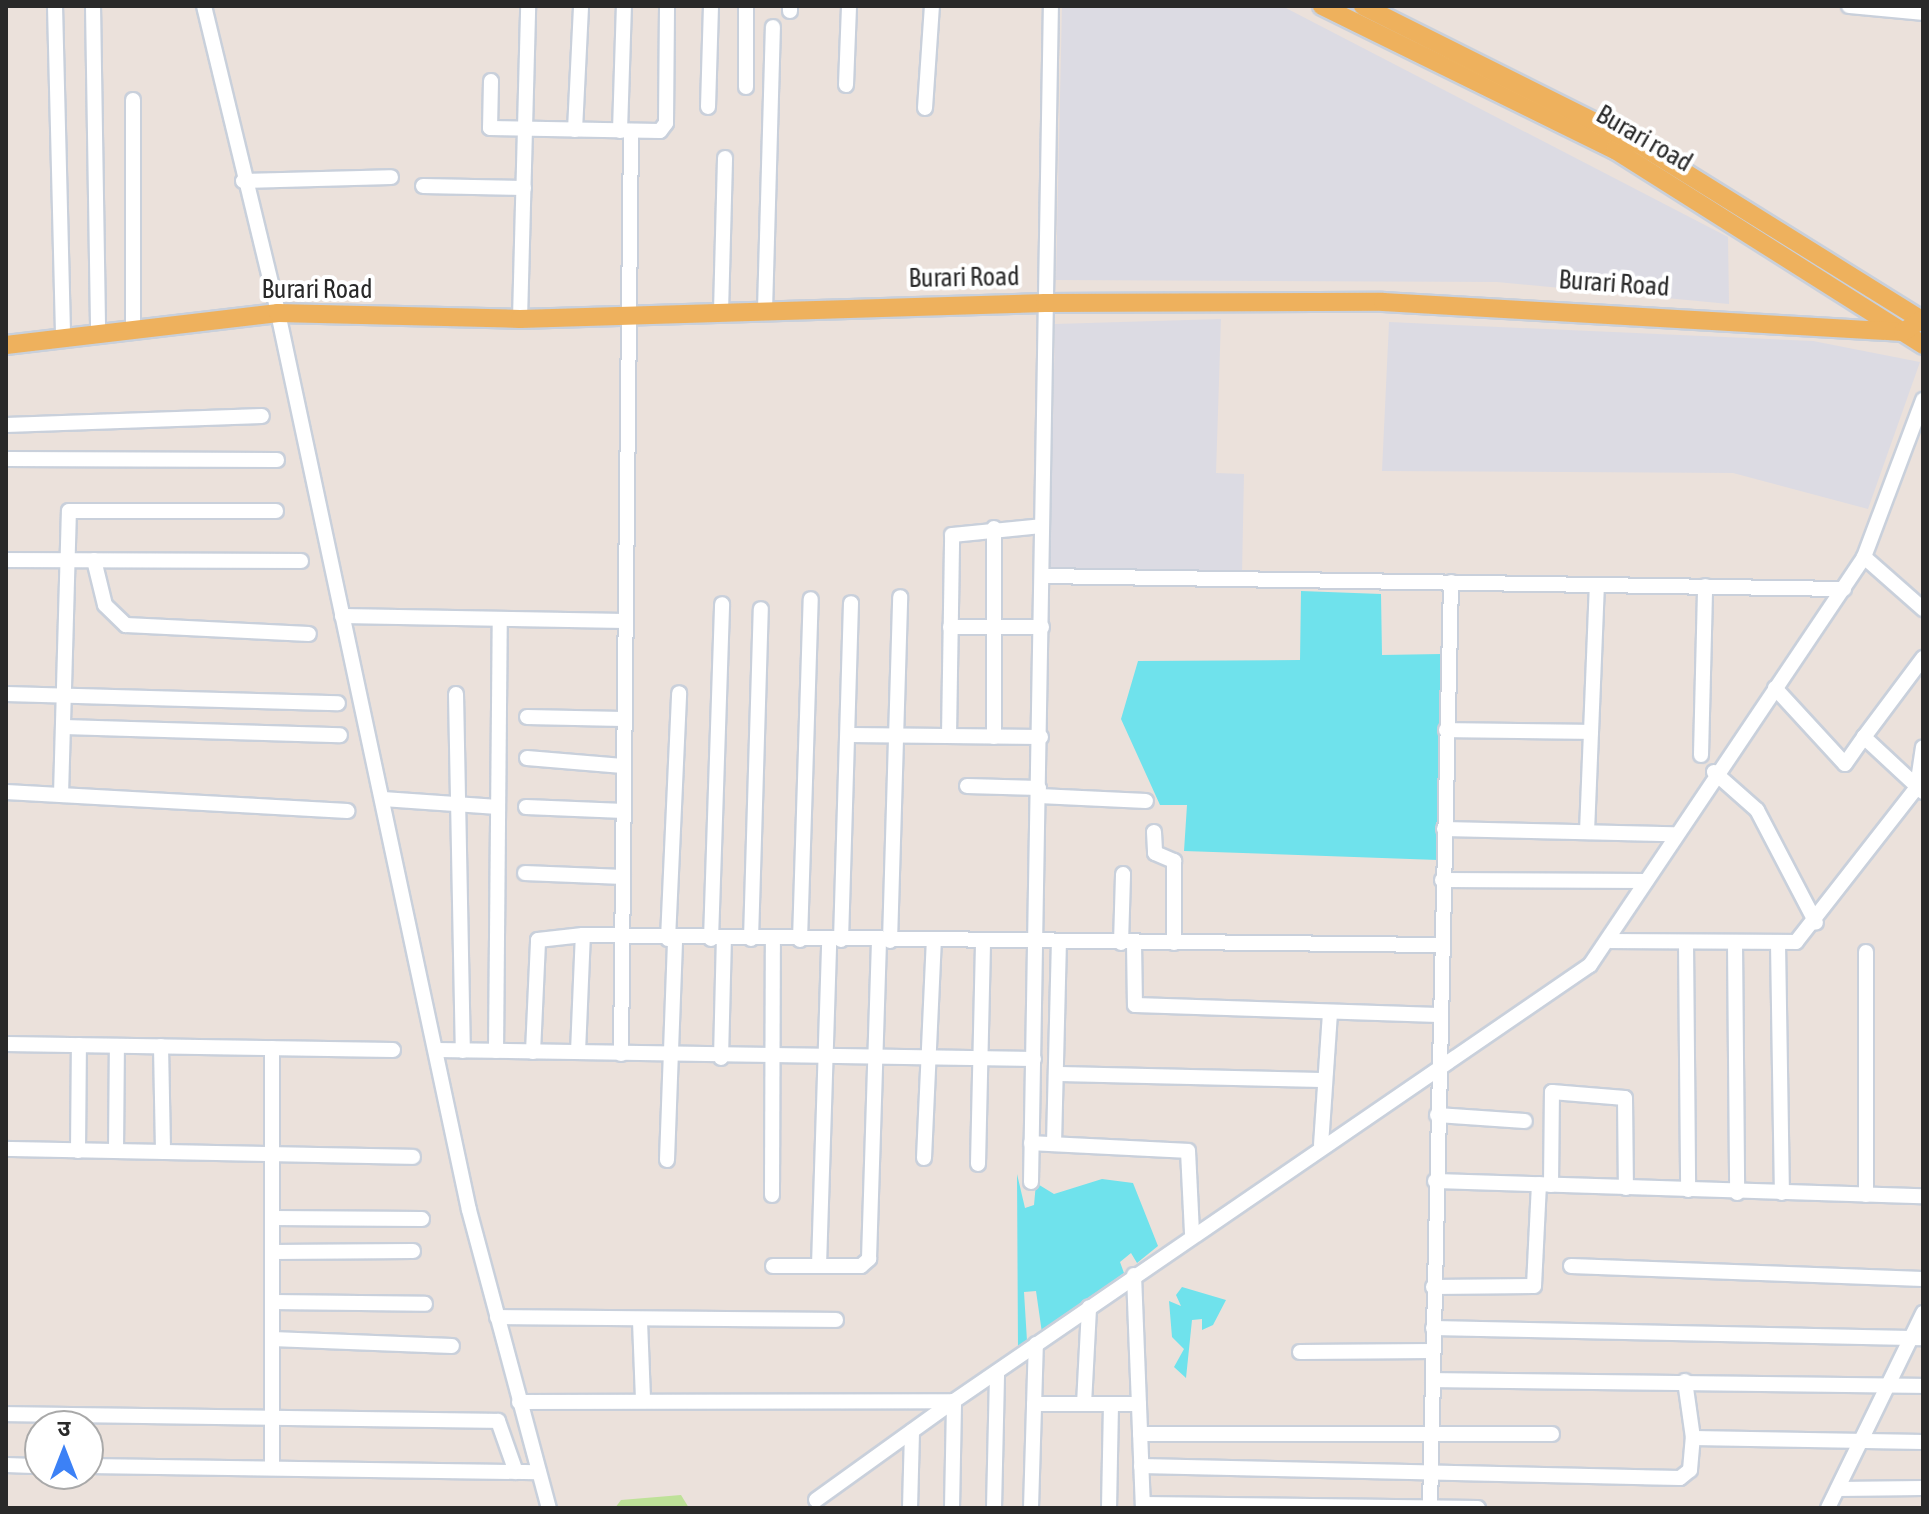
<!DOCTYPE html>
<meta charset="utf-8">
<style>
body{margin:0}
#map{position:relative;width:1929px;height:1514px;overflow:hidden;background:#ebe1db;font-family:"Asap Condensed","Noto Sans Devanagari",sans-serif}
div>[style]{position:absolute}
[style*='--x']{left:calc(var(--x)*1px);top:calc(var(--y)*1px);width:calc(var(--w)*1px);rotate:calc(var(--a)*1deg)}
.industrial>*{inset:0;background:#dcdbe3}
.green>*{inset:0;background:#bee198}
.water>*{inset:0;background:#6fe2ec}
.roads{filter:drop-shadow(2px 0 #c9d0db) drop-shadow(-2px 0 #c9d0db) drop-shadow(0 2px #c9d0db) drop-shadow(0 -2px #c9d0db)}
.minor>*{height:14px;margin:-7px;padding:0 7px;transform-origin:7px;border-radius:7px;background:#fff}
.major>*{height:18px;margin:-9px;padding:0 9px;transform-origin:9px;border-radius:9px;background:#eeb15d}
span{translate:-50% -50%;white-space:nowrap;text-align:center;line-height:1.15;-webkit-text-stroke:8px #fff;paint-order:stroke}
.street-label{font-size:26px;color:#292929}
.frame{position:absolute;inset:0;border:8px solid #292929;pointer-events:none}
.north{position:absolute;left:24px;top:1410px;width:80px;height:80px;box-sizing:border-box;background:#fff;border:2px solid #a9a9a9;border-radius:50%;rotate:0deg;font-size:22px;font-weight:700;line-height:32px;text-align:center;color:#292929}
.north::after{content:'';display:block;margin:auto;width:28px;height:36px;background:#3c81f6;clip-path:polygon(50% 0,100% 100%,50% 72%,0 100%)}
</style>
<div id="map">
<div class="industrial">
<div style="clip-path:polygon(1062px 6px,1282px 6px,1728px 237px,1729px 304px,1497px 282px,1056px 280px)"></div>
<div style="clip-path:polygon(1221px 319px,1216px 473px,1244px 474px,1242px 575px,1050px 568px,1055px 324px)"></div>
<div style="clip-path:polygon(1389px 322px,1813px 341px,1920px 362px,1868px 509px,1733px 473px,1382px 471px)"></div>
</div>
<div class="green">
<div style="clip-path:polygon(681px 1495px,689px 1508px,615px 1508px,621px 1500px)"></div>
</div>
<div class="water">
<div style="clip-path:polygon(1301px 591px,1381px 594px,1382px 655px,1441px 654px,1438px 860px,1184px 851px,1187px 805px,1160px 805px,1121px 719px,1138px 661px,1300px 660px)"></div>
<div style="clip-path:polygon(1017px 1174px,1025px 1208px,1034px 1205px,1036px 1183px,1054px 1194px,1102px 1179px,1133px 1183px,1158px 1246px,1137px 1263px,1131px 1253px,1120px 1262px,1124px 1273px,1042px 1333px,1036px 1291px,1024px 1292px,1027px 1341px,1018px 1350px)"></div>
<div style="clip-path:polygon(1182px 1287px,1226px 1300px,1213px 1325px,1202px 1330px,1202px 1319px,1192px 1320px,1186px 1378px,1174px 1367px,1184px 1349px,1172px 1337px,1169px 1301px,1181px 1306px,1176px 1295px)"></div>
</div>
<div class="roads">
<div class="minor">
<div style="--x:55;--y:6;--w:332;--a:88.6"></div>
<div style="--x:93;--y:6;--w:329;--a:89.1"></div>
<div style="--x:204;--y:6;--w:316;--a:76.4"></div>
<div style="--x:278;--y:313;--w:917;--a:77.98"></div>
<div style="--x:469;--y:1210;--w:309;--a:75"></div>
<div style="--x:1849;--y:6;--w:74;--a:5.4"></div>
<div style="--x:790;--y:11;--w:5;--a:-90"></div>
<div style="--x:491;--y:81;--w:47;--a:91.2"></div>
<div style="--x:490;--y:128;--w:170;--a:1"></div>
<div style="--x:660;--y:131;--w:10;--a:-53"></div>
<div style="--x:666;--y:123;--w:117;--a:-89.5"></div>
<div style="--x:846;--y:85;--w:79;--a:-87.8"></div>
<div style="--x:746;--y:87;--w:81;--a:-90"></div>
<div style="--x:708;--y:107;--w:101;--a:-88.3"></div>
<div style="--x:925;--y:108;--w:102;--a:-86.1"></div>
<div style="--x:575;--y:130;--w:124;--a:-87.2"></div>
<div style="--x:620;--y:131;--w:125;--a:-88.2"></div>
<div style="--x:243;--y:181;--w:148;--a:-1.5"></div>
<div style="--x:423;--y:186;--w:101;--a:1.1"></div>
<div style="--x:765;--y:310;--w:283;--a:-88.4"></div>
<div style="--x:721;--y:312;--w:154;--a:-88.5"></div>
<div style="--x:520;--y:319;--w:313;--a:-88.5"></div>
<div style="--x:133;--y:331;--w:231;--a:-90"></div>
<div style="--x:6;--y:425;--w:256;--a:-2"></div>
<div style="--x:6;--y:459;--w:271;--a:0.2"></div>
<div style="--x:994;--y:528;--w:209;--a:90"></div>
<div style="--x:1864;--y:557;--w:79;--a:41.4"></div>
<div style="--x:6;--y:560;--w:295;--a:0.2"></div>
<div style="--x:94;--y:560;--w:46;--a:76.3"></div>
<div style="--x:105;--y:605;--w:29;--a:44"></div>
<div style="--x:126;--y:625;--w:183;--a:2.8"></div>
<div style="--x:1042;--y:576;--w:802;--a:0.93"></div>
<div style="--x:342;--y:616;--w:283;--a:1"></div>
<div style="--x:950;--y:627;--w:92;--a:0"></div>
<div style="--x:1775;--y:688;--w:103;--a:47.4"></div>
<div style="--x:1845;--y:764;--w:33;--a:-55"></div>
<div style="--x:6;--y:694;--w:332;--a:1.6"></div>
<div style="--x:456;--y:694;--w:357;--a:88.9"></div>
<div style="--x:527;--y:717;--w:96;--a:1.2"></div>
<div style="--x:64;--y:727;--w:276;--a:1.7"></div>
<div style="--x:1446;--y:730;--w:145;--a:0.8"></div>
<div style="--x:850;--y:735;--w:191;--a:0.6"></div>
<div style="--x:949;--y:736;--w:201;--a:-89.1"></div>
<div style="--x:952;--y:535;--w:90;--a:-5.7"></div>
<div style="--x:1701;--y:755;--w:169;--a:-88.6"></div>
<div style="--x:527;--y:758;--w:96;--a:4.8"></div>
<div style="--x:1714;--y:772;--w:57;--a:41.5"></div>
<div style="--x:1757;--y:810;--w:127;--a:62.4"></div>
<div style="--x:967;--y:786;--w:72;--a:1.6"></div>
<div style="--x:6;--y:792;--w:342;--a:3.2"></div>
<div style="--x:1923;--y:792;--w:81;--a:-137"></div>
<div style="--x:1864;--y:737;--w:99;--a:-53.2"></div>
<div style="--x:61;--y:795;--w:284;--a:-88.4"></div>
<div style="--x:69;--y:511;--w:207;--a:0"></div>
<div style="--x:1039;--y:796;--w:107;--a:2.7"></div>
<div style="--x:383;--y:799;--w:115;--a:4"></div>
<div style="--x:526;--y:807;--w:98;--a:2.3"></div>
<div style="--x:1444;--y:829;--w:229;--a:1.3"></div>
<div style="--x:1154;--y:832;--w:21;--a:87"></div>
<div style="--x:1155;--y:853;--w:21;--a:23"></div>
<div style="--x:1174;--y:861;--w:82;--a:90"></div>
<div style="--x:1587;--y:832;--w:247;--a:-87.7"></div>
<div style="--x:525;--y:873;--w:98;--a:2.3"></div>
<div style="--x:1442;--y:880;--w:204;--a:0.3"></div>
<div style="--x:668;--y:939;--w:246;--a:-87.4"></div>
<div style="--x:711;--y:939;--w:335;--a:-88.1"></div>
<div style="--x:751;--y:939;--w:330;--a:-88.3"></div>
<div style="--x:800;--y:940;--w:341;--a:-88.2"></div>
<div style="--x:841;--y:940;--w:337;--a:-88.3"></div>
<div style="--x:890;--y:941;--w:344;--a:-88.3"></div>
<div style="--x:1611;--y:941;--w:185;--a:0.3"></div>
<div style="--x:1796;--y:942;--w:197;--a:-52"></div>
<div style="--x:1917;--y:787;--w:40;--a:-81.5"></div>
<div style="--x:1686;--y:942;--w:248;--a:89.5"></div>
<div style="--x:1121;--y:943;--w:69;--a:-88.3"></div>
<div style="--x:1134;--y:943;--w:62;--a:89.1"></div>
<div style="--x:1135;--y:1005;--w:304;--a:1.9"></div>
<div style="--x:1735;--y:943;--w:250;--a:89.5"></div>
<div style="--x:1778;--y:943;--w:250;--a:89.1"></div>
<div style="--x:1866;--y:952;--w:243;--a:90"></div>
<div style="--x:6;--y:1044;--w:387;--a:0.9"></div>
<div style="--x:161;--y:1046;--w:106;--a:88.9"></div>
<div style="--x:272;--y:1048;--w:420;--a:90"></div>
<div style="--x:436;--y:1050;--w:598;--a:0.86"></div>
<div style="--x:496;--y:1051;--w:432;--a:-89.5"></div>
<div style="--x:533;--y:1052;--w:112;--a:-87.4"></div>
<div style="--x:538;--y:940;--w:45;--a:-6.3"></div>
<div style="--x:578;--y:1052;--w:117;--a:-87.6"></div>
<div style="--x:583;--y:935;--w:857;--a:0.67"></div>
<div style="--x:621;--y:1054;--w:922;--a:-89.38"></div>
<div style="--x:721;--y:1058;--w:119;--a:-88.6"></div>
<div style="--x:1056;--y:1074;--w:269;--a:1.3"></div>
<div style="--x:1437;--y:1115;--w:88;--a:3.9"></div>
<div style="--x:1031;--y:1143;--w:157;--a:2.9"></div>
<div style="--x:1188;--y:1151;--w:83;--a:87.2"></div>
<div style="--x:1054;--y:1144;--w:202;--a:-88.6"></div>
<div style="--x:1321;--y:1145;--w:133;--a:-86.1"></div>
<div style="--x:6;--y:1149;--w:407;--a:1.1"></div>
<div style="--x:78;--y:1151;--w:106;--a:-89.5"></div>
<div style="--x:116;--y:1151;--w:105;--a:-89.5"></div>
<div style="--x:924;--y:1158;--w:217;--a:-87.4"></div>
<div style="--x:667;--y:1160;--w:221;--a:-87.9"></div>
<div style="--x:978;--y:1164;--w:222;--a:-88.7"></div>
<div style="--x:1435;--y:1181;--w:488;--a:1.8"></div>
<div style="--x:1031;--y:1182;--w:1176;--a:-89.03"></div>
<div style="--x:1551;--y:1185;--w:93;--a:-89.4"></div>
<div style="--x:1552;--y:1092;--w:73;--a:4.7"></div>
<div style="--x:1625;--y:1098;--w:90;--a:89.4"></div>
<div style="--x:772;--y:1195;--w:255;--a:-89.8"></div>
<div style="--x:272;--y:1218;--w:150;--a:0.4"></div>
<div style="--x:272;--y:1252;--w:141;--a:-0.4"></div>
<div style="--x:773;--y:1266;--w:88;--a:0"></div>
<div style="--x:861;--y:1266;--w:11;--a:-41"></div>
<div style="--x:869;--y:1259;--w:318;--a:-88.2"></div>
<div style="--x:819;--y:1266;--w:326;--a:-88.2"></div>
<div style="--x:1571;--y:1266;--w:352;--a:2.1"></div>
<div style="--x:1134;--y:1275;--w:233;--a:87.8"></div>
<div style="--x:1433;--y:1287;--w:101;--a:-0.6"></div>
<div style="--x:1534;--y:1286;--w:102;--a:-87.2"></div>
<div style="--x:272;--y:1302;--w:153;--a:0.7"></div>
<div style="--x:497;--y:1317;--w:339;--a:0.5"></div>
<div style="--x:640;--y:1321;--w:79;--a:87.8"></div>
<div style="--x:1433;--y:1328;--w:490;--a:1.2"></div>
<div style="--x:272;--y:1339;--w:180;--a:2.2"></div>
<div style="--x:1300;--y:1352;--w:133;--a:-0.4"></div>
<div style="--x:1433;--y:1380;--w:490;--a:0.7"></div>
<div style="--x:1685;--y:1381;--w:58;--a:82"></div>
<div style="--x:1693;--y:1438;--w:230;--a:1"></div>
<div style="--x:519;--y:1402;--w:435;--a:-0.1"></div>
<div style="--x:954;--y:1401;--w:771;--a:-34.43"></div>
<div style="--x:1590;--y:965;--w:491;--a:-56.1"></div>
<div style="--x:1864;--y:557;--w:168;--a:-69.4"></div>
<div style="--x:1034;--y:1404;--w:105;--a:0"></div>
<div style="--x:1084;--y:1404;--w:97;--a:-87"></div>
<div style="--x:6;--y:1414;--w:492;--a:0.8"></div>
<div style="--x:498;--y:1421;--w:54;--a:70.6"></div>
<div style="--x:1140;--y:1434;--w:412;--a:0"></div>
<div style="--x:6;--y:1465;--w:34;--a:2"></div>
<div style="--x:88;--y:1466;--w:451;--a:0.8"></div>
<div style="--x:1141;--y:1466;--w:539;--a:1.28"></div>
<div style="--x:1680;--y:1478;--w:13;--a:-39"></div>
<div style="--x:1690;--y:1470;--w:32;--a:-85"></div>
<div style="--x:1838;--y:1489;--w:85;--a:-0.7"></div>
<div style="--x:816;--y:1500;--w:170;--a:-35.7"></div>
<div style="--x:1143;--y:1504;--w:335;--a:0.7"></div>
<div style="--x:910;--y:1508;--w:77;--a:-88.5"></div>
<div style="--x:952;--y:1508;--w:107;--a:-88.9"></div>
<div style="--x:994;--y:1508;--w:136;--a:-88.7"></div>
<div style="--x:1031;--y:1508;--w:164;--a:-88.3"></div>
<div style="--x:1109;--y:1508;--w:104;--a:-88.9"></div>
<div style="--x:1430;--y:1508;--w:926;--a:-88.7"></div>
<div style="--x:1828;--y:1508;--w:217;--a:-64"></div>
</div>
<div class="major">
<div style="--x:1322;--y:6;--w:326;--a:26.2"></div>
<div style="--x:1615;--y:150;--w:365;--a:32.3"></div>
<div style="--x:1363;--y:6;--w:309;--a:26.6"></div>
<div style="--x:1639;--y:144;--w:335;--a:31.9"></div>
<div style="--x:6;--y:345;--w:274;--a:-6.7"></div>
<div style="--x:278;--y:313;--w:242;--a:1.4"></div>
<div style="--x:520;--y:319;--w:525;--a:-1.75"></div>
<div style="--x:1045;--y:303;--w:338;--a:-0.2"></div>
<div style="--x:1383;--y:302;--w:521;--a:3.3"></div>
<div style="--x:1903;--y:332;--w:22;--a:-34"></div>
</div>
</div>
<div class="street-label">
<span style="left:1644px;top:139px;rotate:30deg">Burari road</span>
<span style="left:964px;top:278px;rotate:-1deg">Burari Road</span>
<span style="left:1614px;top:284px;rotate:4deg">Burari Road</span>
<span style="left:317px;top:290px">Burari Road</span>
</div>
<div class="frame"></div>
<div class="north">उ</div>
</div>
